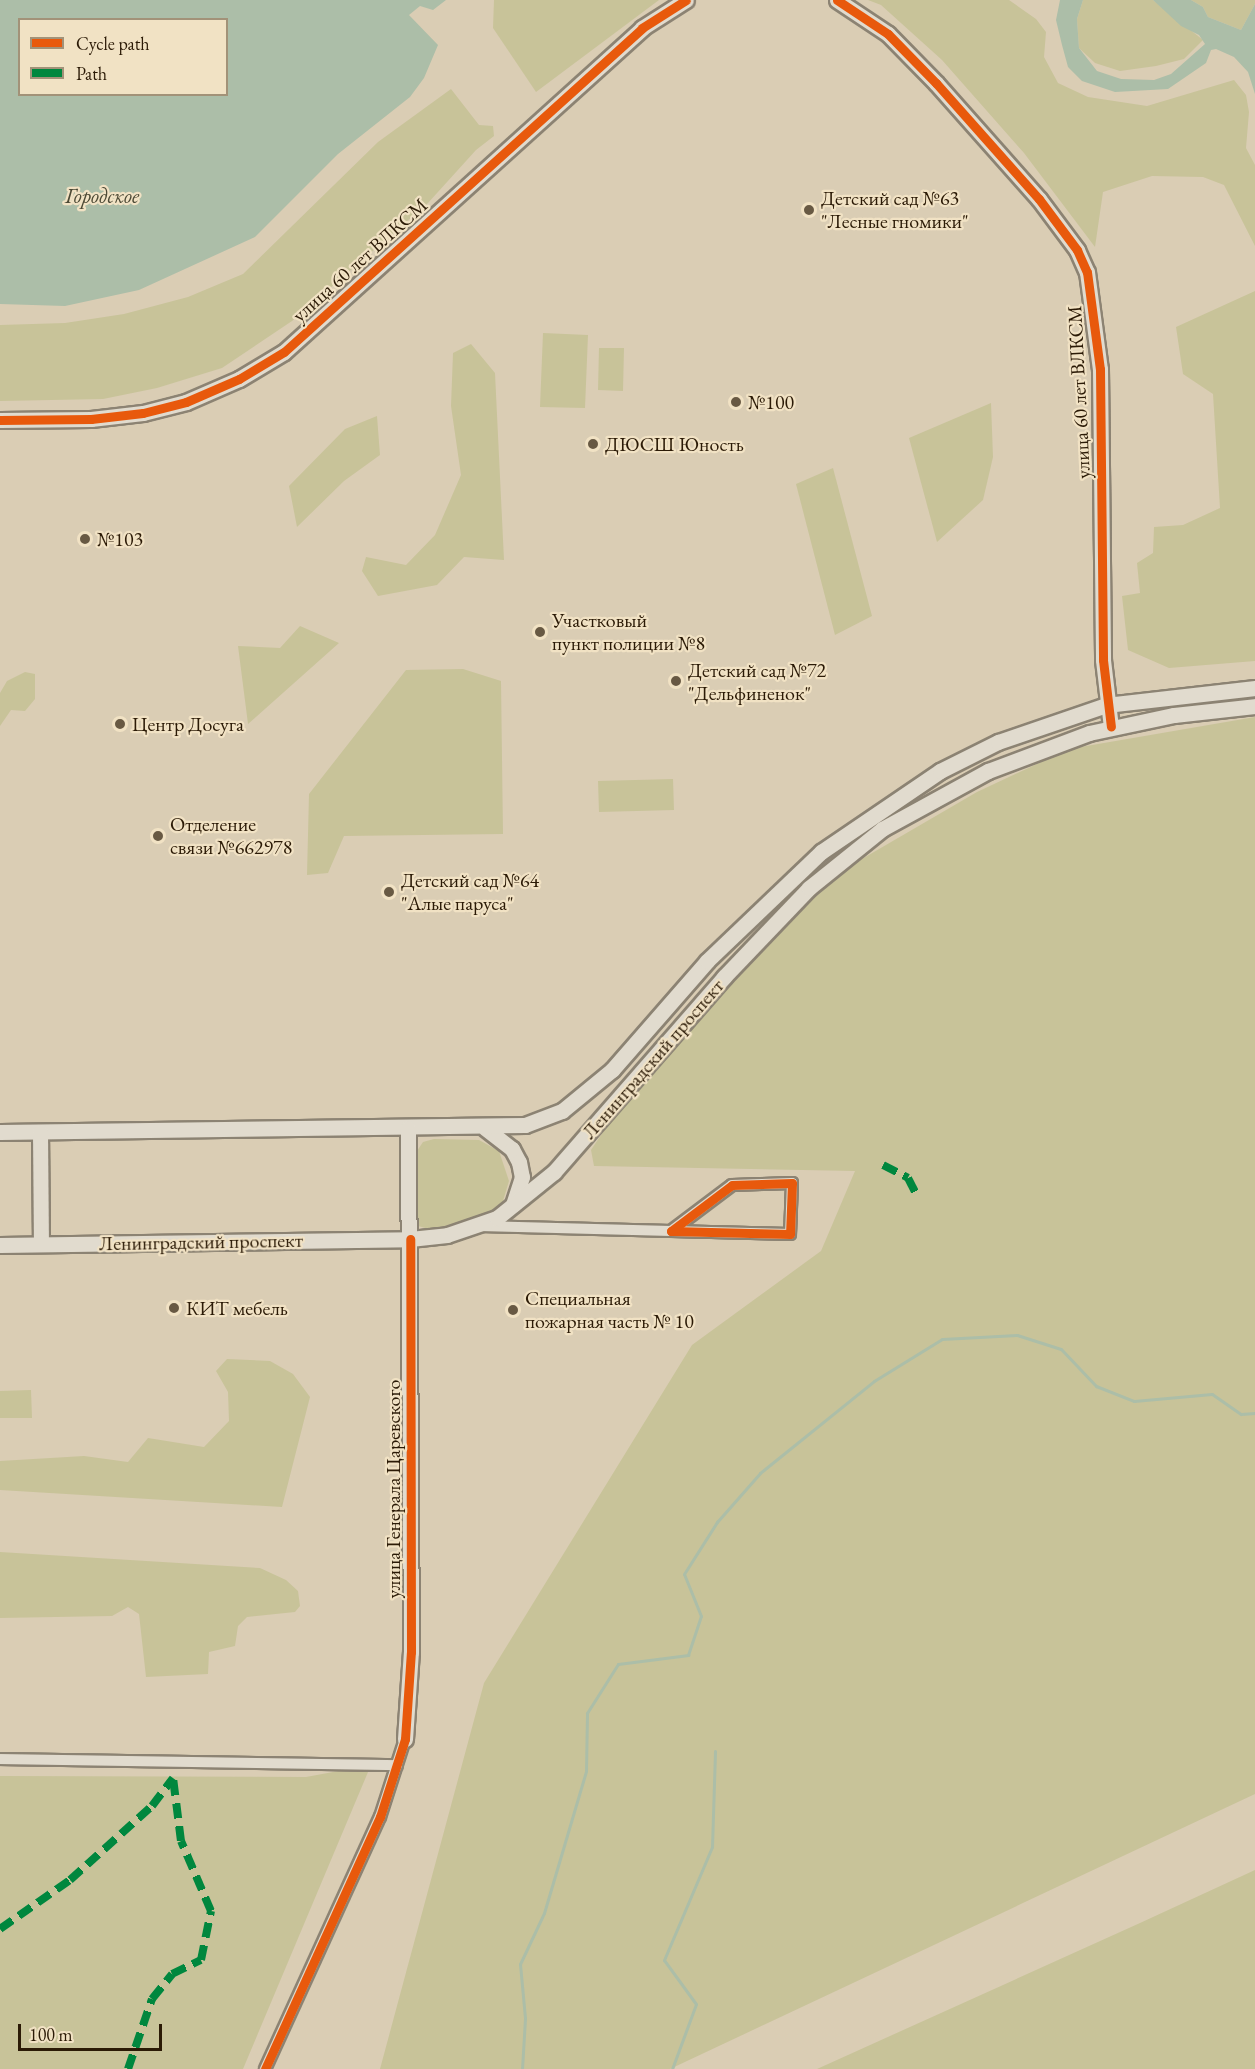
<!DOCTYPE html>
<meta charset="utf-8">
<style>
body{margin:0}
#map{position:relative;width:1255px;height:2069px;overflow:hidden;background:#dacdb4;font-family:"EB Garamond",serif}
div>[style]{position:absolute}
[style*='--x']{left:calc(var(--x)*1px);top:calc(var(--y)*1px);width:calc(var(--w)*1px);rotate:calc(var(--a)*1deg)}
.green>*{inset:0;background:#c8c399}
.water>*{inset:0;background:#acbea8}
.stream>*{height:3px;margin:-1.5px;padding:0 1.5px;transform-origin:1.5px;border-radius:1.5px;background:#acbea8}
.roads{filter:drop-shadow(2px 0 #8c8373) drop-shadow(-2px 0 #8c8373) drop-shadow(0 2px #8c8373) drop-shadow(0 -2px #8c8373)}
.street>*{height:10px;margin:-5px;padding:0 5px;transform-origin:5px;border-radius:5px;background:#e1dbce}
.secondary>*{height:15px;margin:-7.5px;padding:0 7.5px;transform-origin:7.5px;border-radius:7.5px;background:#e1dbce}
.quiet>*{height:8px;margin-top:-4px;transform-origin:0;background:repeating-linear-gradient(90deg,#00873e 0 15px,transparent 0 23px)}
.cycleway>*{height:9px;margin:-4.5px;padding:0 4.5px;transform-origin:4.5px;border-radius:4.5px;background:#e8590c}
.dots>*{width:16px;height:16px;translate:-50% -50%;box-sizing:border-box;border:3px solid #f1e2c4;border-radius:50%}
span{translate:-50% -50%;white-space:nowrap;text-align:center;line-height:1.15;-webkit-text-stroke:4.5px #f1e2c4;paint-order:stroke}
.poi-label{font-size:20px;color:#2b1a06}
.left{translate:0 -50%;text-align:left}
.street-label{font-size:20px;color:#2b1a06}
.water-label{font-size:21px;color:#4c4935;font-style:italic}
.legend{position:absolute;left:18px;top:18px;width:210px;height:78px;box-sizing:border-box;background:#f1e2c4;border:2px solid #a29278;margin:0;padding:8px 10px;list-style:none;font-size:18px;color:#2b1a06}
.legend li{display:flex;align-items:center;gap:12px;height:30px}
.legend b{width:30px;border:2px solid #a29278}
.scale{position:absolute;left:18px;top:2024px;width:144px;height:27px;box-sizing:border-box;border:3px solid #2b1a06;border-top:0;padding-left:8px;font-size:18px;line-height:21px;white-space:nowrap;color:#2b1a06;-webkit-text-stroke:4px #f1e2c4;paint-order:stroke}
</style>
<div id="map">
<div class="green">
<div style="clip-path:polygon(494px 0,659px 0,536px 92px,493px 28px)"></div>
<div style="clip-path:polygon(868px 0,1009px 0,1036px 19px,1046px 32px,1044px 57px,1058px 83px,1088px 97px,1147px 106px,1234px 80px,1246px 95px,1249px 112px,1246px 148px,1255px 165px,1255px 246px,1224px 185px,1203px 177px,1152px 176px,1103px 192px,1095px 247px,1024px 153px,942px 60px,881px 5px)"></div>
<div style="clip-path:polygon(1083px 0,1153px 0,1203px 40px,1184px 59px,1156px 66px,1120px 71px,1095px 63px,1079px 48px,1077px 19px)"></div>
<div style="clip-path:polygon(1191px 0,1255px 0,1255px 4px,1241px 30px,1208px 17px,1203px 7px)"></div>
<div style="clip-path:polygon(451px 89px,479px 125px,493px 126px,494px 136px,476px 150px,428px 203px,292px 321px,222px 368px,157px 388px,103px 399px,0 401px,0 325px,65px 323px,124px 314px,188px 297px,243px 274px,378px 142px)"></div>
<div style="clip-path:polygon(1255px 291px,1255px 661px,1169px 668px,1128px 650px,1122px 596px,1140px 593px,1137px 563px,1153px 553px,1154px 527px,1183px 525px,1220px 508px,1213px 394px,1183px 374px,1176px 327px)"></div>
<div style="clip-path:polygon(543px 333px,588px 335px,585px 408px,540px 407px)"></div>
<div style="clip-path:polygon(471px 344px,495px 373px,504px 560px,464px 557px,437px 585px,378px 596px,362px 571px,366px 557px,406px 565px,435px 535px,461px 475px,451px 406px,453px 353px)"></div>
<div style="clip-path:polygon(599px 348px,624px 348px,623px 391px,598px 390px)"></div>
<div style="clip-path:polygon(991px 403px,993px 457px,983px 500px,937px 542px,909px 438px)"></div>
<div style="clip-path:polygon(377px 416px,380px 455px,344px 481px,297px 527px,289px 486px,345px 429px)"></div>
<div style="clip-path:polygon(833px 468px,872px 616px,835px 635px,796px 484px)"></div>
<div style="clip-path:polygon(300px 626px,339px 643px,248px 724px,238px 646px,280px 648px)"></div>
<div style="clip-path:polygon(463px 669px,501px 681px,503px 834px,344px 836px,328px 873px,307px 875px,309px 794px,406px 670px)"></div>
<div style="clip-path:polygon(25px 672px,35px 674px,35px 699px,25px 711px,11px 710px,0 726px,0 693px,7px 681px)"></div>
<div style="clip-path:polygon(1255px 717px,1255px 1794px,670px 2069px,380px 2069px,484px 1683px,692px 1345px,821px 1251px,855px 1171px,594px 1166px,591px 1150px,621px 1105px,779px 931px,843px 870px,977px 792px,1069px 749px)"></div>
<div style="clip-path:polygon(673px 779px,674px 810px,599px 812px,598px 781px)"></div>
<div style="clip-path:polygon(434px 1139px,479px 1140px,499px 1151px,509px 1181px,503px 1201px,494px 1211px,433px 1230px,418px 1226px,413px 1157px,423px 1142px)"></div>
<div style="clip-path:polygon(227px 1359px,270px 1361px,293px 1374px,310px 1397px,282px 1507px,0 1490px,0 1461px,84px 1456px,128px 1462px,148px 1438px,204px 1447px,229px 1421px,228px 1392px,216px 1371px)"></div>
<div style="clip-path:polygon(31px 1390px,32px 1418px,0 1418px,0 1391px)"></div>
<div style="clip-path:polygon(0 1552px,260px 1568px,286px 1580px,298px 1591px,300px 1606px,295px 1612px,247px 1617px,238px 1626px,235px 1646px,209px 1652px,208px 1674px,146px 1677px,139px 1614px,128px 1607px,112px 1616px,0 1618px)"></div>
<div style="clip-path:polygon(371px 1765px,243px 2069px,0 2069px,0 1776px,306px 1777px)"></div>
<div style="clip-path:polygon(1255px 1870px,1255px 2069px,817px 2069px,1140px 1923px)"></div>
</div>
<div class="water">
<div style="clip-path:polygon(evenodd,0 0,446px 0,433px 10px,420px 6px,409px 15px,438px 45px,424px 78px,410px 97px,338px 154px,255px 237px,139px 290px,65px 306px,0 304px,0 0,20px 20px,226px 20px,226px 94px,20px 94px,20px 20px)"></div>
<div style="clip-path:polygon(1060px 0,1083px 0,1077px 19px,1079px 48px,1097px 71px,1121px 79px,1154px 80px,1171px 74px,1205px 44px,1199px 35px,1181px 26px,1153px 0,1191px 0,1203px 7px,1208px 17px,1241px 30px,1255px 4px,1255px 94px,1248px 72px,1234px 57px,1216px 49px,1211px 50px,1206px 63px,1168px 89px,1115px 92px,1082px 81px,1068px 67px,1062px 45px,1056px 20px)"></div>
</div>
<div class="stream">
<div style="--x:522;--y:2069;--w:51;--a:-86.6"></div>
<div style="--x:525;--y:2018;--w:54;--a:-95.3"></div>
<div style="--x:520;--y:1964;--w:56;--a:-64.8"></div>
<div style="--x:544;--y:1913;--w:148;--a:-73.5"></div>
<div style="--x:586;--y:1771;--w:58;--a:-89"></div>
<div style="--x:587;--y:1713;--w:58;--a:-57.7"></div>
<div style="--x:618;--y:1664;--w:71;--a:-7.3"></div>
<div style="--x:688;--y:1655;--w:41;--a:-71.6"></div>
<div style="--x:701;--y:1616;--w:45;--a:-112"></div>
<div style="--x:684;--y:1574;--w:62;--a:-57.6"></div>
<div style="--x:717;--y:1522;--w:65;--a:-48.7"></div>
<div style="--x:760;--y:1473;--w:146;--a:-38.9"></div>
<div style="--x:874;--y:1381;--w:80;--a:-31.7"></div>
<div style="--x:942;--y:1339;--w:75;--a:-3.1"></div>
<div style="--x:1017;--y:1335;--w:46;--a:17.7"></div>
<div style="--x:1061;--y:1349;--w:51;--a:46.6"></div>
<div style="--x:1096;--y:1386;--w:41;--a:21.5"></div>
<div style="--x:1134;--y:1401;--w:78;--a:-5.1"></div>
<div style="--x:1212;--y:1394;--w:35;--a:35"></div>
<div style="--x:1241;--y:1414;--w:14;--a:-4"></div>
<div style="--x:672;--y:2069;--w:69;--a:-69.7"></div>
<div style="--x:696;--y:2004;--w:54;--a:-126"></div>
<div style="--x:664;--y:1960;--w:123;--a:-67"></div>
<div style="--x:712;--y:1847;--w:96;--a:-88.2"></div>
</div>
<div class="roads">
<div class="street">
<div style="--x:792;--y:1183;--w:51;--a:92.2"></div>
<div style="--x:790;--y:1234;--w:119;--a:-178.6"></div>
<div style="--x:671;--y:1231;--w:76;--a:-37"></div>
<div style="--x:732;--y:1185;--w:60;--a:-1.9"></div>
<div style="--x:480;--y:1226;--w:191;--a:1.5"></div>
<div style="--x:0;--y:1759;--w:397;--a:0.9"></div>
<div style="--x:265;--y:2069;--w:277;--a:-65.5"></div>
<div style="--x:380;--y:1817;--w:82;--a:-72.2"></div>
</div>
<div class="secondary">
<div style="--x:837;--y:0;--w:61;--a:33.7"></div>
<div style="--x:888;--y:34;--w:69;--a:45.6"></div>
<div style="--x:936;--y:83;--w:155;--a:48.4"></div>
<div style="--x:1039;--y:199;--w:64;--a:53.3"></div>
<div style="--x:1077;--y:250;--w:24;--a:66"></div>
<div style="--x:1087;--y:272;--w:98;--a:82.4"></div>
<div style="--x:1100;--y:369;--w:291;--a:89.4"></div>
<div style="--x:1103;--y:660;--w:67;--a:83.2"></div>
<div style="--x:0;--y:420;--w:91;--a:-0.6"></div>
<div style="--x:91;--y:419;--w:52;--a:-6.6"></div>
<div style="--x:143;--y:413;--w:44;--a:-14.3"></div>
<div style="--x:186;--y:402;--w:58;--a:-23.5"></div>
<div style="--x:239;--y:379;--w:52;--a:-31"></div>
<div style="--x:284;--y:352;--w:483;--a:-42.1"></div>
<div style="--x:642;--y:28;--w:52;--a:-32.5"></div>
<div style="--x:485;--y:1128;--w:34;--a:38"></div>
<div style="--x:512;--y:1149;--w:15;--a:62"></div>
<div style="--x:519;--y:1162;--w:15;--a:79"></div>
<div style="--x:522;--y:1177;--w:29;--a:108"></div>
<div style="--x:0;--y:1132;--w:525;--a:-0.76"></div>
<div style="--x:525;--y:1125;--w:40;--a:-21"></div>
<div style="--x:562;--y:1111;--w:65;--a:-39.4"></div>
<div style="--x:612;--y:1070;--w:145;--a:-48.9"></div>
<div style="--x:707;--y:961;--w:158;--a:-43.7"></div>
<div style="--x:821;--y:852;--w:144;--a:-34.2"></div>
<div style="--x:940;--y:771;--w:65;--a:-26.6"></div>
<div style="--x:998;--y:742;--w:114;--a:-18.9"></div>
<div style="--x:1106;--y:705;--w:150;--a:-6.5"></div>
<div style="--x:40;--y:1132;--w:112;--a:89.5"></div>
<div style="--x:0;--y:1245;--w:410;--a:-0.8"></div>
<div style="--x:410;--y:1239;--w:37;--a:-6"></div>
<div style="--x:447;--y:1235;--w:53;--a:-18.8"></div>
<div style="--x:497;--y:1218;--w:73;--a:-38.9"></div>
<div style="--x:554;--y:1172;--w:259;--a:-48.9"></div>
<div style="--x:724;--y:977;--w:123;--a:-46.3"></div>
<div style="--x:809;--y:888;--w:94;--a:-38.9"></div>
<div style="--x:882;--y:829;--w:121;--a:-28.7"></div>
<div style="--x:988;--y:771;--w:108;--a:-20.6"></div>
<div style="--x:1089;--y:733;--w:87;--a:-12"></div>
<div style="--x:1174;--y:715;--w:81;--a:-6.3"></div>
<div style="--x:405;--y:1739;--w:87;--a:-86.1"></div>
<div style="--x:411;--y:1652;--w:524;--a:-90.33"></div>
</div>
</div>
<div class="quiet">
<div style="--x:883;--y:1165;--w:28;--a:27"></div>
<div style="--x:908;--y:1178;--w:22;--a:63"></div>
<div style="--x:0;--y:1929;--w:85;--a:-35"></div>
<div style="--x:70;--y:1880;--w:110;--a:-42.1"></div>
<div style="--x:152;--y:1806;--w:35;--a:-53"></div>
<div style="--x:128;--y:2069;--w:74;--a:-71.1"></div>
<div style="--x:152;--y:1999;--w:32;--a:-51"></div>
<div style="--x:172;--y:1974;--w:32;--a:-26"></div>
<div style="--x:201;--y:1960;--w:50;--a:-78.5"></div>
<div style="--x:211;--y:1911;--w:76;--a:-113.2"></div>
<div style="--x:181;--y:1841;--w:64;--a:-97.2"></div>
</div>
<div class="cycleway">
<div style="--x:837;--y:0;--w:61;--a:33.7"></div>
<div style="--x:888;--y:34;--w:69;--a:45.6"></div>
<div style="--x:936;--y:83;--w:155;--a:48.4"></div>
<div style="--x:1039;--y:199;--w:64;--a:53.3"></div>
<div style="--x:1077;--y:250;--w:24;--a:66"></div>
<div style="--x:1087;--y:272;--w:98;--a:82.4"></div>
<div style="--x:1100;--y:369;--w:291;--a:89.4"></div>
<div style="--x:1103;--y:660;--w:67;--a:83.2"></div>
<div style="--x:0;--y:420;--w:91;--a:-0.6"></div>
<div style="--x:91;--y:419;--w:52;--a:-6.6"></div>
<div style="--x:143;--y:413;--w:44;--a:-14.3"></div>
<div style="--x:186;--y:402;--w:58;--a:-23.5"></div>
<div style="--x:239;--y:379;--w:52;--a:-31"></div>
<div style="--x:284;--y:352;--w:483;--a:-42.1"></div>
<div style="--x:642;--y:28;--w:52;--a:-32.5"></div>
<div style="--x:792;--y:1183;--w:51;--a:92.2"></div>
<div style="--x:790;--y:1234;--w:119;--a:-178.6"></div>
<div style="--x:671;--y:1231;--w:76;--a:-37"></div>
<div style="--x:732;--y:1185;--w:60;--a:-1.9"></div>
<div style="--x:265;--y:2069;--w:277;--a:-65.5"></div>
<div style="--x:380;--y:1817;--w:82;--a:-72.2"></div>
<div style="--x:405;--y:1739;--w:87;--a:-86.1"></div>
<div style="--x:411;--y:1652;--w:413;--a:-90.1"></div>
</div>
<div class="dots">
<div style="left:809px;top:210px;background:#685943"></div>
<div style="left:736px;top:402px;background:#685943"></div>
<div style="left:593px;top:444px;background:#685943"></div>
<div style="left:85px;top:539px;background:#685943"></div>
<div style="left:540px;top:632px;background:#685943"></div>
<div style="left:676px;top:681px;background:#685943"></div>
<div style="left:120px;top:724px;background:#685943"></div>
<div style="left:158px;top:836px;background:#685943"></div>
<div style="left:389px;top:892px;background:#685943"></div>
<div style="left:174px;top:1308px;background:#685943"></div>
<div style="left:513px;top:1310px;background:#685943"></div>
</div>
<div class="poi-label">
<span class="left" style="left:821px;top:210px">Детский сад №63<br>"Лесные гномики"</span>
<span class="left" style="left:748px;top:402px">№100</span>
<span class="left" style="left:605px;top:444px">ДЮСШ Юность</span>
<span class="left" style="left:97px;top:539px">№103</span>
<span class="left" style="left:552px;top:632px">Участковый<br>пункт полиции №8</span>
<span class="left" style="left:688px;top:682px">Детский сад №72<br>"Дельфиненок"</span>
<span class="left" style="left:132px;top:724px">Центр Досуга</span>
<span class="left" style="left:170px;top:836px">Отделение<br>связи №662978</span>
<span class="left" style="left:401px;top:892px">Детский сад №64<br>"Алые паруса"</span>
<span class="left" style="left:525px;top:1310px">Специальная<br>пожарная часть № 10</span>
<span class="left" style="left:186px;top:1308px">КИТ мебель</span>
</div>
<div class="street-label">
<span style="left:360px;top:260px;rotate:-42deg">улица 60 лет ВЛКСМ</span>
<span style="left:1079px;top:392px;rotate:-93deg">улица 60 лет ВЛКСМ</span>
<span style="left:653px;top:1059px;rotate:-49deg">Ленинградский проспект</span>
<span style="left:201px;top:1242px;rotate:-1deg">Ленинградский проспект</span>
<span style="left:393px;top:1489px;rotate:-90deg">улица Генерала Царевского</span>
</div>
<div class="water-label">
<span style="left:102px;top:196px">Городское</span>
</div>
<ul class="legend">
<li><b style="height:8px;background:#e8590c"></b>Cycle path</li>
<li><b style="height:8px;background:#00873e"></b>Path</li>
</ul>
<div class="scale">100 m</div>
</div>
